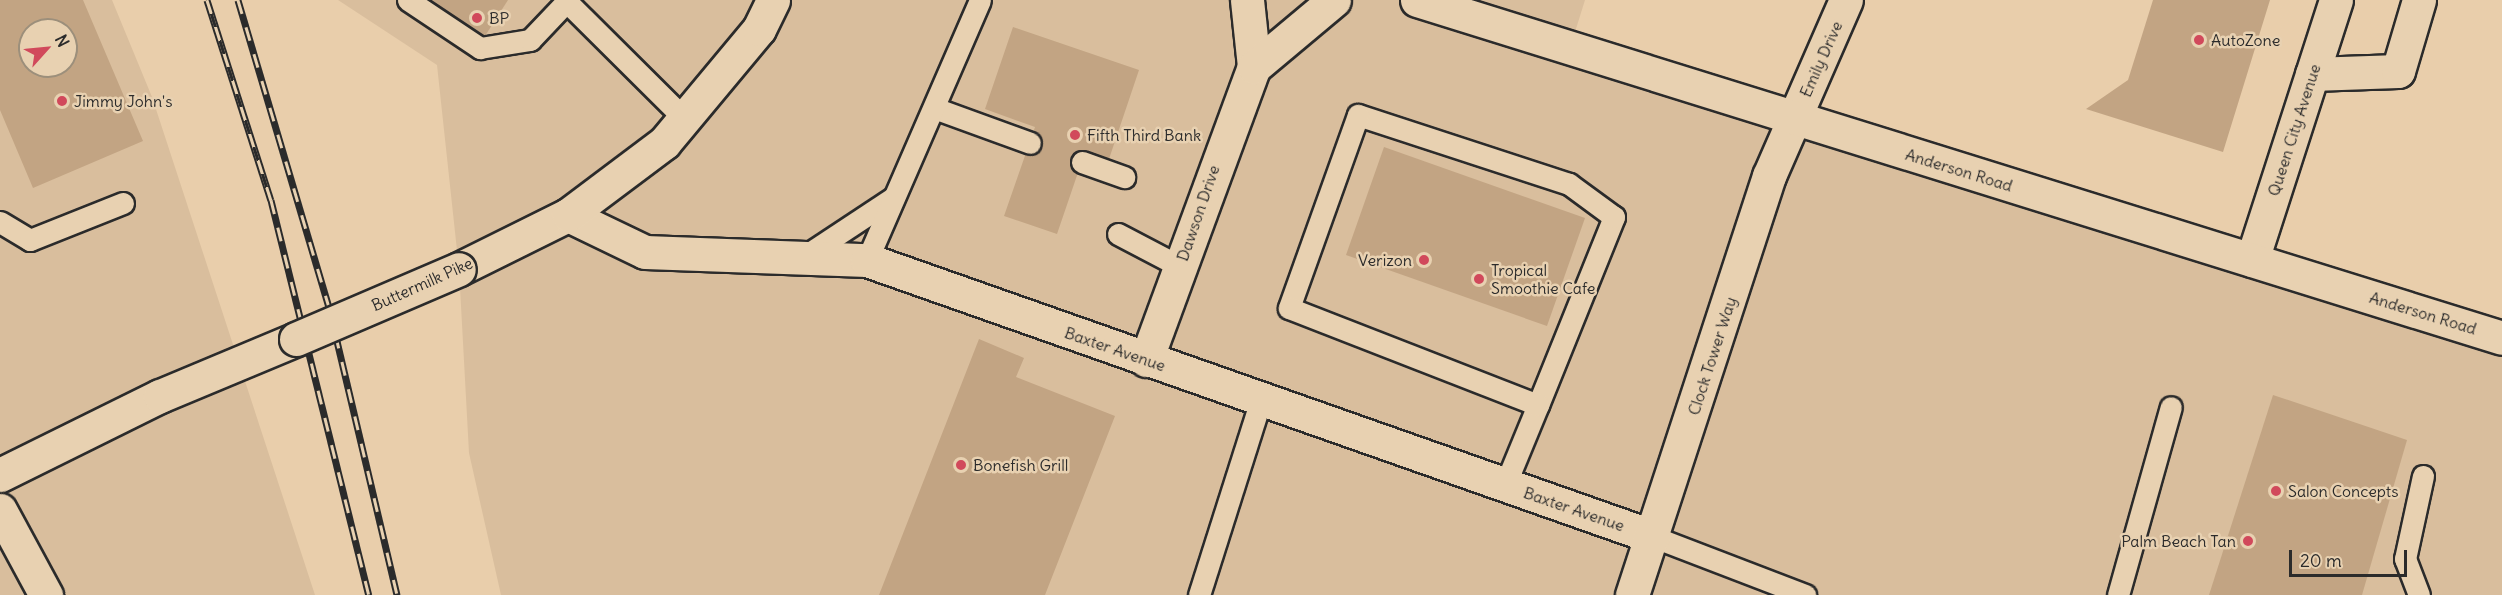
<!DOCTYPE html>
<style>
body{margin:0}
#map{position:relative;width:2502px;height:595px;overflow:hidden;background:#e9ceab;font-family:Delius,sans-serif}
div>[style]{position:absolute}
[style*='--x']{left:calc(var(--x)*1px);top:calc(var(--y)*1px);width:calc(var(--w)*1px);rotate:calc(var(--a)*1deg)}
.built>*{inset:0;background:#d9be9d}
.building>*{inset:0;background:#c2a483}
.roads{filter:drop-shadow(2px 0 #2b2b2b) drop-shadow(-2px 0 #2b2b2b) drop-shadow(0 2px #2b2b2b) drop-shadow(0 -2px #2b2b2b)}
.service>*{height:21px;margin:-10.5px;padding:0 10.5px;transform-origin:10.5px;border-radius:10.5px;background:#e8d1b1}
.minor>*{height:33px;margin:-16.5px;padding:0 16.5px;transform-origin:16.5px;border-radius:16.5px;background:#e8d1b1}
.tertiary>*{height:33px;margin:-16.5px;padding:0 16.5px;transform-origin:16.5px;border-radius:16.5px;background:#e8d1b1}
.secondary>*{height:33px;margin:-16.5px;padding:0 16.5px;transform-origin:16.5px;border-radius:16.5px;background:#e8d1b1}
.rail>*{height:7px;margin-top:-3.5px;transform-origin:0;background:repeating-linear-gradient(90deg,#e8d1b1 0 14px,#2b2b2b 0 28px);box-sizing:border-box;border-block:2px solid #2b2b2b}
.bridges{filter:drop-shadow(2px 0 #2b2b2b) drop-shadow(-2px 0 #2b2b2b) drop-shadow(0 2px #2b2b2b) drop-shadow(0 -2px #2b2b2b)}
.secondary-bridge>*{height:33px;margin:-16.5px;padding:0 16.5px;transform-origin:16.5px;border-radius:16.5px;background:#e8d1b1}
.dots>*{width:16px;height:16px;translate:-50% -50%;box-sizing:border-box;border:3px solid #e8d1b1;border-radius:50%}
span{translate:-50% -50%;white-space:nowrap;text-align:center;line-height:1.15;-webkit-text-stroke:5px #e8d1b1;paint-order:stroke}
.poi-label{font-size:16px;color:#2b2b2b}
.left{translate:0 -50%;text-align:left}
.right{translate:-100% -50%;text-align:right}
.street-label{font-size:16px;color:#2b2b2b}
.north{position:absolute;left:18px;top:18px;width:60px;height:60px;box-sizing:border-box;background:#e8d1b1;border:2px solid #9c8f7b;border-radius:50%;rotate:63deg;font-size:16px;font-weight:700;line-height:24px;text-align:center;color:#2b2b2b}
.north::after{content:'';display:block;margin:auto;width:21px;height:27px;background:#d1495b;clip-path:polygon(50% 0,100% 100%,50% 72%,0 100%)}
.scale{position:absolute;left:2289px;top:550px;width:118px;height:27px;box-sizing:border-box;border:3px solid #2b2b2b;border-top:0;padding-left:8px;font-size:18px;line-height:21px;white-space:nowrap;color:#2b2b2b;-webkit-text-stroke:4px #e8d1b1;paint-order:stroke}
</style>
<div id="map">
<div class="built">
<div style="clip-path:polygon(evenodd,0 0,112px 0,152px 97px,315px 595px,0 595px,0 0,30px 30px,66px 30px,66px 66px,30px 66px,30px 30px)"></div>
<div style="clip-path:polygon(338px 0,1585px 0,1570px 48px,2502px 338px,2502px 595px,501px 595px,469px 453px,459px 269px,437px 65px)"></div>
</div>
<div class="building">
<div style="clip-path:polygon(evenodd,0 0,83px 0,143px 141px,33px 188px,0 110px,0 0,30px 30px,66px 30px,66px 66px,30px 66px,30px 30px)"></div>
<div style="clip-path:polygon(430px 0,508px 0,485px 36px)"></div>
<div style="clip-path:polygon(2153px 0,2270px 0,2223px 152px,2086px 109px,2128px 80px)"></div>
<div style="clip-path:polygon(1013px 27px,1139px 70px,1109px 159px,1085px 152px,1057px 234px,1004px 216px,1035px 127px,985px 109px)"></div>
<div style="clip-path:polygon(1384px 147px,1585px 218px,1547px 326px,1346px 255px)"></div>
<div style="clip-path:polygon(979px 339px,1024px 358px,1016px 377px,1115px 416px,1045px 595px,879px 595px)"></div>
<div style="clip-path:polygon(2273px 395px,2407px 440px,2362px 595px,2209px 595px)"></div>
</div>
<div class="roads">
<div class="service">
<div style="--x:408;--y:0;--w:87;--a:33.7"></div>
<div style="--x:480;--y:48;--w:51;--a:-9.1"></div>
<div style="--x:530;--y:40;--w:55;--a:-46.5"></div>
<div style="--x:567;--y:2;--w:166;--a:44.8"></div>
<div style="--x:934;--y:108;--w:102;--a:20"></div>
<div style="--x:1082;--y:162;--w:45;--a:19.7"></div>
<div style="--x:0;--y:222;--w:35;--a:31"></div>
<div style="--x:30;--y:240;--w:100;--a:-21.7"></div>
<div style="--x:1118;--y:234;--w:69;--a:27.7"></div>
<div style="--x:808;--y:254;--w:103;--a:-33.5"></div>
<div style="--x:867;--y:260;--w:283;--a:-66.5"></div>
<div style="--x:1505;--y:485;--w:87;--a:-67.6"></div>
<div style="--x:1538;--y:405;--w:203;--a:-68"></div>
<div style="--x:1614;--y:217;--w:56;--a:-143.7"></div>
<div style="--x:1569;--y:184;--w:222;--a:-161.9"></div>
<div style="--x:1358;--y:115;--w:205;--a:109.7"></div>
<div style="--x:1289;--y:308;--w:267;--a:21.3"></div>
<div style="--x:1654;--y:537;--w:162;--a:21"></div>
<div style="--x:1199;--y:595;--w:205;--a:-72.4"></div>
<div style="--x:2118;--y:595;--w:195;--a:-74.3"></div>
<div style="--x:2419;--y:595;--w:39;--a:-111"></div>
<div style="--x:2405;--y:559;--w:85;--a:-77.8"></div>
</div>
<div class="minor">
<div style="--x:1247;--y:0;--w:67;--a:84"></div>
<div style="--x:2312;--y:74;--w:86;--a:-2"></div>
<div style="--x:2398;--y:71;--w:74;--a:-73.5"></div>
<div style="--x:568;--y:215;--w:85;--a:25.7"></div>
<div style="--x:645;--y:252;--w:222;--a:2.1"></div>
<div style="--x:867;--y:260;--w:834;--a:19.39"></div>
<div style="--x:2252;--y:260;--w:273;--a:-72.1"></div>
<div style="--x:1146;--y:360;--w:312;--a:-69.8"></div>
<div style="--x:1254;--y:67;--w:104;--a:-39.9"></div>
<div style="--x:0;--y:510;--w:97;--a:61.6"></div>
<div style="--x:1632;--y:595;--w:441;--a:-71.9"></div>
<div style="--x:1769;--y:176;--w:192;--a:-66.4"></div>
</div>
<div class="tertiary">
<div style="--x:1417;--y:0;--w:1136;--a:17.3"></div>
</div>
<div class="secondary">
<div style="--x:459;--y:269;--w:122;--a:-26.4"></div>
<div style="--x:568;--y:215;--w:120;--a:-36.9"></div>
<div style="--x:664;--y:143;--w:148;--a:-50.2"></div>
<div style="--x:759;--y:29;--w:32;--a:-64"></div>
<div style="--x:0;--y:475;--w:178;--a:-26.3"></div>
<div style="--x:160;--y:396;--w:147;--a:-22.7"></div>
</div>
</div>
<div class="rail">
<div style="--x:207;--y:0;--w:210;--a:72.3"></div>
<div style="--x:271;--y:200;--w:407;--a:76.1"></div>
<div style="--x:238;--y:0;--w:320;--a:73.5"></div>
<div style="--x:329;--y:307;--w:296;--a:76.7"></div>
</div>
<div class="bridges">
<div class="secondary-bridge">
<div style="--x:296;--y:339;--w:177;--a:-23.2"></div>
</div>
</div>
<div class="dots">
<div style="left:477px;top:18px;background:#d1495b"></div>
<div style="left:2199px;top:40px;background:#d1495b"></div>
<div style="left:62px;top:101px;background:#d1495b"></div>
<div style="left:1075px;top:135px;background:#d1495b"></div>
<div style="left:1424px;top:260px;background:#d1495b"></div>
<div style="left:1479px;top:279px;background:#d1495b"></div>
<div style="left:961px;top:465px;background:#d1495b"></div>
<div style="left:2276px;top:491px;background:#d1495b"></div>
<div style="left:2248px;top:541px;background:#d1495b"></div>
</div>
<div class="poi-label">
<span class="left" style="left:489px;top:18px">BP</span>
<span class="left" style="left:2211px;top:40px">AutoZone</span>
<span class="left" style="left:74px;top:101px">Jimmy John's</span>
<span class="left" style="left:1087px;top:135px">Fifth Third Bank</span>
<span class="right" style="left:1412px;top:260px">Verizon</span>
<span class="left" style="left:1491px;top:279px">Tropical<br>Smoothie Cafe</span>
<span class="left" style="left:973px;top:465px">Bonefish Grill</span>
<span class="left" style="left:2288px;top:491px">Salon Concepts</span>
<span class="right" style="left:2236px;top:541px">Palm Beach Tan</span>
</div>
<div class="street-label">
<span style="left:1821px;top:59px;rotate:-66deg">Emily Drive</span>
<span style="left:2294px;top:130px;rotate:-72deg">Queen City Avenue</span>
<span style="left:1959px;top:170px;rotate:17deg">Anderson Road</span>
<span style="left:1198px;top:213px;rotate:-71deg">Dawson Drive</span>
<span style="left:422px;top:284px;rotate:-24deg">Buttermilk Pike</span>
<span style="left:2423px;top:313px;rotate:17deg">Anderson Road</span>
<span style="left:1115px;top:349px;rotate:19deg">Baxter Avenue</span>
<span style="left:1712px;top:356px;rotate:-72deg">Clock Tower Way</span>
<span style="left:1574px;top:509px;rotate:19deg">Baxter Avenue</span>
</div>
<div class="north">N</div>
<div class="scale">20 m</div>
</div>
